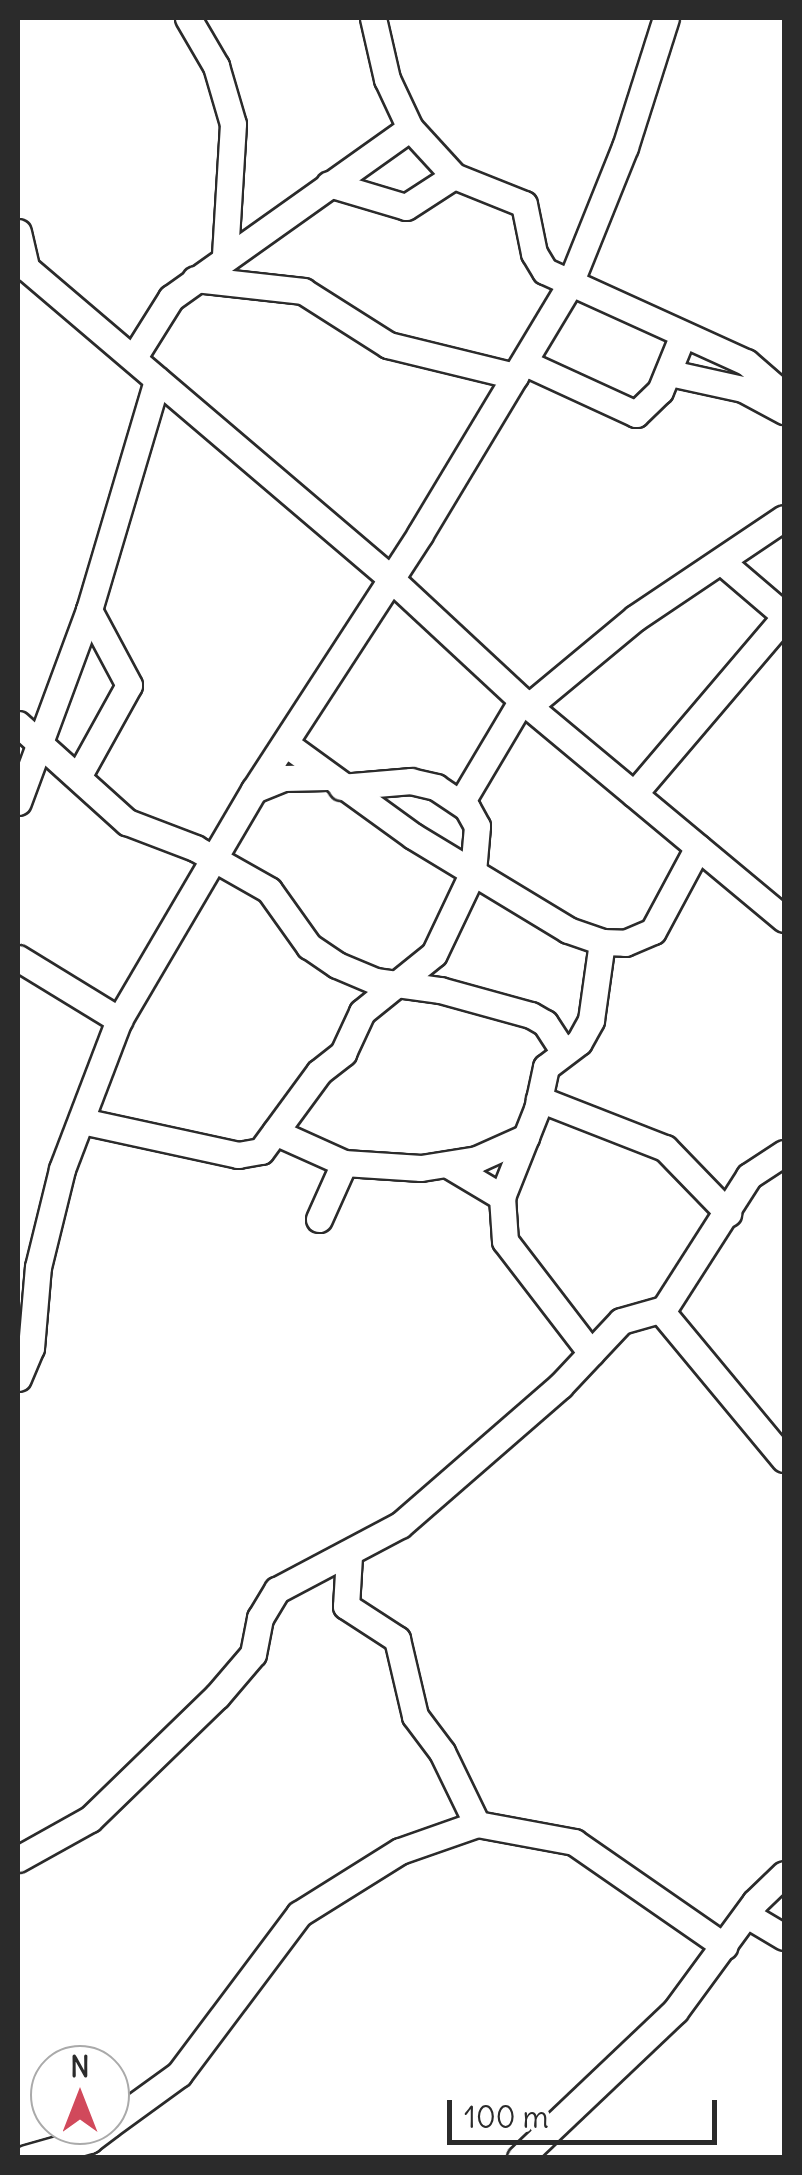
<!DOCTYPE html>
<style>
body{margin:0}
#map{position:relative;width:802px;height:2175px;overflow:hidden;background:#fff;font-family:Delius,sans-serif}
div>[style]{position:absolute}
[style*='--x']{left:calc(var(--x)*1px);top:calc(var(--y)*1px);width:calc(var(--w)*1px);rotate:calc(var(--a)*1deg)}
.roads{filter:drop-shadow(2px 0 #2b2b2b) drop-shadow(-2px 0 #2b2b2b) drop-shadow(0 2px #2b2b2b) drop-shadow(0 -2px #2b2b2b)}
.minor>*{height:25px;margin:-12.5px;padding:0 12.5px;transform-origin:12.5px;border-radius:12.5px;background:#fff}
span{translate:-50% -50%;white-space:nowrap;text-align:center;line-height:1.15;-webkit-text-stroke:10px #fff;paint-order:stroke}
.frame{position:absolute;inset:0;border:20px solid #2b2b2b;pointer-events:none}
.north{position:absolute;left:30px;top:2045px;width:100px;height:100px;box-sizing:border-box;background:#fff;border:2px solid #aaa;border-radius:50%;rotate:0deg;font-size:28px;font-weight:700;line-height:40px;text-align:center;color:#2b2b2b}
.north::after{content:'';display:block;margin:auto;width:35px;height:45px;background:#d1495b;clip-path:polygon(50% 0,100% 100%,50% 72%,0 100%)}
.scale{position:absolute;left:447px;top:2100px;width:270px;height:45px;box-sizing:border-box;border:5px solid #2b2b2b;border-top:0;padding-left:12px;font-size:30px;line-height:35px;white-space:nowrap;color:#2b2b2b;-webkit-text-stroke:8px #fff;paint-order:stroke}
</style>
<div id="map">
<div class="roads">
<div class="minor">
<div style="--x:188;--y:18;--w:56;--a:59.7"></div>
<div style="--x:216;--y:66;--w:60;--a:73.7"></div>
<div style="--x:233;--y:124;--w:132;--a:93.5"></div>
<div style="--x:373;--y:18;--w:63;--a:77.1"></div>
<div style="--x:387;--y:79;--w:54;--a:64.9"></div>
<div style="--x:410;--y:128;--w:65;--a:47.5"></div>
<div style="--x:454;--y:176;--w:75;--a:21.8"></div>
<div style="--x:524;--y:204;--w:50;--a:78.5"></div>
<div style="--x:534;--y:253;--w:21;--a:59"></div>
<div style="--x:545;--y:271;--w:221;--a:24.4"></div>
<div style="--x:746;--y:362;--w:50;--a:41"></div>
<div style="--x:329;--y:184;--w:80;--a:16.6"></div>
<div style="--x:406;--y:207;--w:57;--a:-32.9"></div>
<div style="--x:18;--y:232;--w:37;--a:77"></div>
<div style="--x:18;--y:261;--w:489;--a:40.4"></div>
<div style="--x:390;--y:578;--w:178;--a:42.9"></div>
<div style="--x:520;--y:699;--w:344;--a:39.8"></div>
<div style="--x:195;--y:279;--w:109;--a:6.3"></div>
<div style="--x:303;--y:291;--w:101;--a:32.4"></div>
<div style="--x:388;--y:345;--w:131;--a:13.7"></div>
<div style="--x:134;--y:357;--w:70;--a:-57.9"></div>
<div style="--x:171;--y:298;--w:293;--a:-35.4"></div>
<div style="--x:525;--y:363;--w:122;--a:24.7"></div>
<div style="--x:636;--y:414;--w:33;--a:-44"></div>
<div style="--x:660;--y:391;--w:58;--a:-67.8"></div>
<div style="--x:670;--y:373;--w:75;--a:12.4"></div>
<div style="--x:743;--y:389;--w:47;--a:28.2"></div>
<div style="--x:722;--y:562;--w:82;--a:40.5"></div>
<div style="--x:529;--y:706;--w:138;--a:-39.7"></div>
<div style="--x:635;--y:618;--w:179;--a:-33.9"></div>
<div style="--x:18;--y:724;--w:147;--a:42"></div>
<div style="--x:127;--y:822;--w:73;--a:20.9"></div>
<div style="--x:195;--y:848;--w:85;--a:29.6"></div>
<div style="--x:269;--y:890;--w:69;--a:54.5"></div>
<div style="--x:309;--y:946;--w:34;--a:34"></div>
<div style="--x:337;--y:965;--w:41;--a:22.8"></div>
<div style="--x:375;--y:981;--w:66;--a:7.9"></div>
<div style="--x:440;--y:990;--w:94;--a:15.4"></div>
<div style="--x:531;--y:1015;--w:16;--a:30"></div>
<div style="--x:545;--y:1023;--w:33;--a:57"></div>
<div style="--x:286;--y:744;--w:157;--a:35.9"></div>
<div style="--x:413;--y:836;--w:181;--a:31.2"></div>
<div style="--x:568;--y:930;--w:36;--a:19"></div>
<div style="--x:602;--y:942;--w:23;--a:2"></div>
<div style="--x:625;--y:943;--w:30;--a:-23"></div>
<div style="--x:653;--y:931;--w:95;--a:-61.8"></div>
<div style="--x:78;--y:777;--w:105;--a:-61"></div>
<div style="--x:129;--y:685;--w:85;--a:-118.1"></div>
<div style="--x:254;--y:790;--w:32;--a:-22"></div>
<div style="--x:284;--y:778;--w:43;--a:-1.3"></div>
<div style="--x:634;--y:794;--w:231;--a:-49.6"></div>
<div style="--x:462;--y:801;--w:117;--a:-59.3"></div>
<div style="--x:18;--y:802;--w:205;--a:-69.7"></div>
<div style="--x:89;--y:610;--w:240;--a:-73.5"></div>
<div style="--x:18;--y:958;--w:119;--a:31.5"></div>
<div style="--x:539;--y:1099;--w:135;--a:21.3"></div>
<div style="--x:665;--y:1148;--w:91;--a:45.9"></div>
<div style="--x:82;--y:1121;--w:160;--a:12.3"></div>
<div style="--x:238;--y:1155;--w:23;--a:-10"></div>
<div style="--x:261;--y:1151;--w:98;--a:-53.7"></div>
<div style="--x:319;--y:1072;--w:31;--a:-38"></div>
<div style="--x:343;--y:1053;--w:45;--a:-65.1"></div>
<div style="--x:362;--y:1012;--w:92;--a:-38.9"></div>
<div style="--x:434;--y:954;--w:91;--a:-64.6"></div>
<div style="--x:473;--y:872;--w:46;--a:-85"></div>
<div style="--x:477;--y:826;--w:21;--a:-119"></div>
<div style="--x:467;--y:808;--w:37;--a:-146"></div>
<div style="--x:436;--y:787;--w:26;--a:-167"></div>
<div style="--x:411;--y:781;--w:70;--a:175.1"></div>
<div style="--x:275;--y:1132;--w:76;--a:24.2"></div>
<div style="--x:344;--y:1163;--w:77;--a:3.7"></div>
<div style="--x:421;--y:1168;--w:57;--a:-9.1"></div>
<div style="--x:477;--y:1159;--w:54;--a:-24.2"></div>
<div style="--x:784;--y:1153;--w:42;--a:146.7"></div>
<div style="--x:749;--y:1176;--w:161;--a:122.6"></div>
<div style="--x:662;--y:1312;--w:191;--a:50.3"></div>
<div style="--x:450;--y:1166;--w:61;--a:30.8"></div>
<div style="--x:319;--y:1219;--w:61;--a:-65.9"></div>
<div style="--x:591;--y:1353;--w:141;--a:-127.5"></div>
<div style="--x:505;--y:1241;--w:44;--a:-93.9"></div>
<div style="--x:502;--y:1197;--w:95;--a:-68.3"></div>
<div style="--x:537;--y:1109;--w:43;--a:-77.9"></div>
<div style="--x:546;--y:1067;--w:41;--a:-37.1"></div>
<div style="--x:579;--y:1042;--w:25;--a:-61"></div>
<div style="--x:591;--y:1020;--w:79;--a:-82"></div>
<div style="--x:18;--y:1378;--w:33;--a:-67"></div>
<div style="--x:31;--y:1348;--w:81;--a:-85.1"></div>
<div style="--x:38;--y:1267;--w:101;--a:-76.2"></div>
<div style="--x:62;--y:1169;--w:160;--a:-69.1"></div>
<div style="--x:119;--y:1020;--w:267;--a:-59.6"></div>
<div style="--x:254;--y:790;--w:305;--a:-57"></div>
<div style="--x:420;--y:534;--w:289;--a:-59"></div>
<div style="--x:569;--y:286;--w:150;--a:-68.1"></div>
<div style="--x:625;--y:147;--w:135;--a:-72.4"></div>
<div style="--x:349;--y:1556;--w:50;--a:93.4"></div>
<div style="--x:346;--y:1606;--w:61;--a:32.9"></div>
<div style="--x:397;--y:1639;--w:79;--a:76.8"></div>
<div style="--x:415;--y:1716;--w:45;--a:53.1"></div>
<div style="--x:442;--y:1752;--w:80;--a:64.1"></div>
<div style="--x:477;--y:1824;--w:99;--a:10.5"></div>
<div style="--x:574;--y:1842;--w:183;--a:34.7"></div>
<div style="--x:18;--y:1859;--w:82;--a:-29.1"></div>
<div style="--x:90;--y:1819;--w:177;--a:-44.1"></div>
<div style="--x:217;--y:1696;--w:55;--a:-49.4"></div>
<div style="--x:253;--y:1654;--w:37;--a:-79"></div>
<div style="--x:260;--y:1618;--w:33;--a:-59"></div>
<div style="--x:277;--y:1590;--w:139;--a:-27.9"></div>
<div style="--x:400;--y:1525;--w:212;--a:-41"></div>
<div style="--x:560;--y:1386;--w:89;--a:-46.8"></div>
<div style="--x:621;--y:1321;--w:44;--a:-15.9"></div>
<div style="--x:747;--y:1915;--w:43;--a:30.7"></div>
<div style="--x:110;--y:2124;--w:85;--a:-35.9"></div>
<div style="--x:179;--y:2074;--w:200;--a:-53.1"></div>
<div style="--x:299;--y:1914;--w:119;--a:-32"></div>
<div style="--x:400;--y:1851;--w:82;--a:-19.3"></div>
<div style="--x:26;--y:2158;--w:66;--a:-15.9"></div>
<div style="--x:89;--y:2140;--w:25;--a:-37"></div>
<div style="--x:520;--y:2158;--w:214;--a:-43.5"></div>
<div style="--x:675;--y:2011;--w:135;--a:-53.7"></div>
<div style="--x:755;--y:1902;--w:40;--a:-44"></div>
</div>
</div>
<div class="frame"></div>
<div class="north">N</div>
<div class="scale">100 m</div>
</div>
